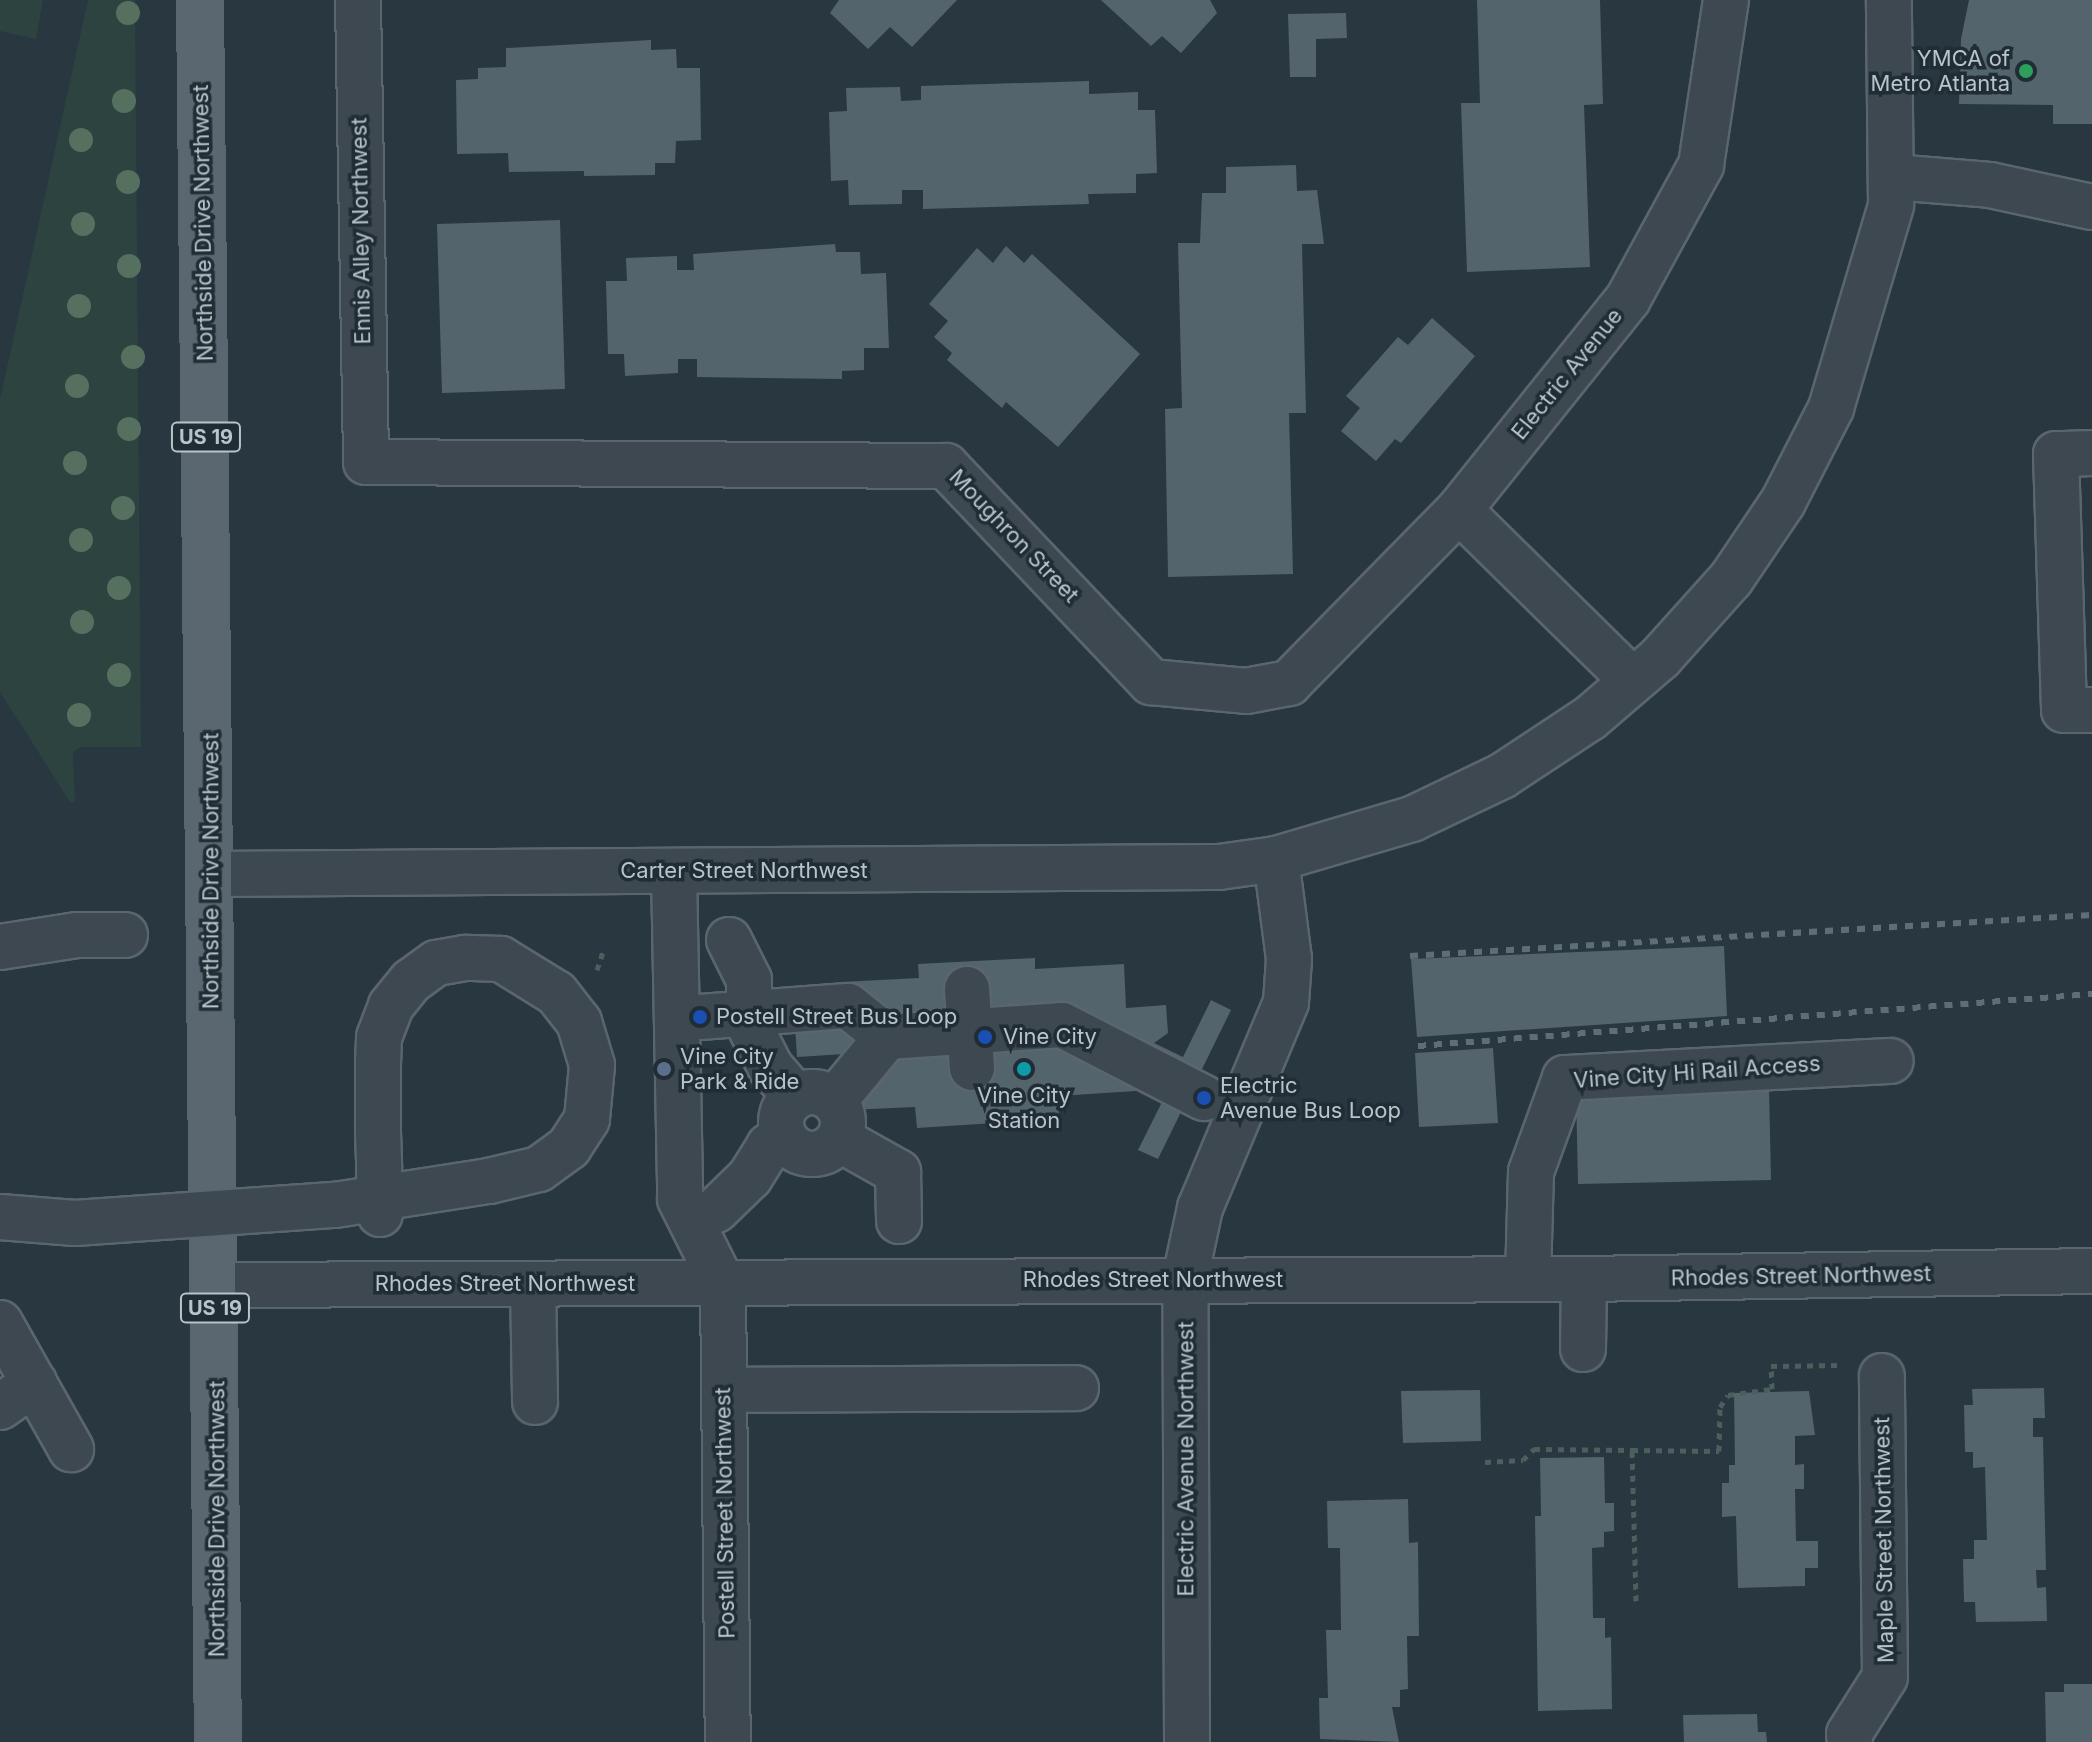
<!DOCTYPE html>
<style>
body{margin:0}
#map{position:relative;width:2092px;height:1742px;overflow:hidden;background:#293740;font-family:Inter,sans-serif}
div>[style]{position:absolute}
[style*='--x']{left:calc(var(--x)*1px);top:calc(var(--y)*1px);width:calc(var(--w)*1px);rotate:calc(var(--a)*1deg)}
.green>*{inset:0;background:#2c4340}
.building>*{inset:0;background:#54646c}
.path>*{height:5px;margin-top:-2.5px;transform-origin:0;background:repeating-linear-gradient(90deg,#4b5f5d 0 6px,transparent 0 12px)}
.roads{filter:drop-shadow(2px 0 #5a666d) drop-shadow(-2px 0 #5a666d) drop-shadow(0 2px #5a666d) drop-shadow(0 -2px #5a666d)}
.minor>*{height:44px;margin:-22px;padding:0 22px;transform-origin:22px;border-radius:22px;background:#3d4850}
.minor>.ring{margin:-22px;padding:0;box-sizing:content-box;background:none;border:44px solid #3d4850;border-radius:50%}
.major>*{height:44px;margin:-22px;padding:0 22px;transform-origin:22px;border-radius:22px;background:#5b6770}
.rail>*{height:6px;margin-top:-3px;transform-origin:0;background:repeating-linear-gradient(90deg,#5f6d76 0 8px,transparent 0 16px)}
.bridges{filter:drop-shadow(2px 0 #5a666d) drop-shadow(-2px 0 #5a666d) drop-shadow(0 2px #5a666d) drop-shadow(0 -2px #5a666d)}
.minor-bridge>*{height:44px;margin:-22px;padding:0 22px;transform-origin:22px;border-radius:22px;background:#3d4850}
.trees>*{width:24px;height:24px;margin:-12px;border-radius:50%;background:#567060}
.dots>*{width:22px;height:22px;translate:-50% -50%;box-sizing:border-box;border:4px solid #212d35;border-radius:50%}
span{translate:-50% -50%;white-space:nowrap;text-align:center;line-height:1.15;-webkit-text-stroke:7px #212d35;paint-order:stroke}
.shield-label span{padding:2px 6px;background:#212d35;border:2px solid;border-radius:6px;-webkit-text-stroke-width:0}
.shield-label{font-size:20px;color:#b9c3ca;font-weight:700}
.poi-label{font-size:22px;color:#b9c3ca}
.right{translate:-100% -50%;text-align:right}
.left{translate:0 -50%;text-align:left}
.street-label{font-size:22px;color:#b9c3ca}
</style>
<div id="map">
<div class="green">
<div style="clip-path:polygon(0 0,43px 0,36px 39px,0 31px)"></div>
<div style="clip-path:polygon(88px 0,135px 0,141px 747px,80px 747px,73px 752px,75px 802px,70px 802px,0 692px,0 399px)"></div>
</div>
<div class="building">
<div style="clip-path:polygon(839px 0,957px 0,912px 47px,890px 27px,868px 49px,830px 13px)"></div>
<div style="clip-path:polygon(1101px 0,1210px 0,1217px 13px,1181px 53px,1162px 36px,1151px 46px)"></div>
<div style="clip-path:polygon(1477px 0,1600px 0,1603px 104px,1584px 105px,1590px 267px,1467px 272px,1461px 103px,1480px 103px)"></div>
<div style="clip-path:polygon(1969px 0,2092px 0,2092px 124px,2053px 124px,2053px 105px,1959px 104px,1961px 39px)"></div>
<div style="clip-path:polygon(1346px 13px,1347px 38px,1316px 39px,1316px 77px,1290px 77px,1288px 14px)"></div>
<div style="clip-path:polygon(651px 40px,651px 50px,676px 49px,677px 68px,700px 68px,701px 140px,676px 141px,675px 163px,655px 163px,655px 175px,584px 176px,584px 171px,509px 172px,508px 153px,457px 154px,456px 80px,478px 79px,478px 68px,506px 67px,506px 48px)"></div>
<div style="clip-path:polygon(1089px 81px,1089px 94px,1138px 92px,1138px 110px,1155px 110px,1157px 173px,1136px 174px,1136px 193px,1088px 194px,1089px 204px,923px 209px,923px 190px,902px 190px,902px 204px,849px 205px,848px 180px,831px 181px,829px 112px,847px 111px,846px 88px,900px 87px,901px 101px,921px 100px,921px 86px)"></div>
<div style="clip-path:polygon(1296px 165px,1297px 191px,1317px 190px,1324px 244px,1302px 244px,1306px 413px,1289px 413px,1293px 574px,1168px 577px,1165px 409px,1182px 408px,1178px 243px,1200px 243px,1202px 193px,1226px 193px,1226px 167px)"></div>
<div style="clip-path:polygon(560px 220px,565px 389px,442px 393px,437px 224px)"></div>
<div style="clip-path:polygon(835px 244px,836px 252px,860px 252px,861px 274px,886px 273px,889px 348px,864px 348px,864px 370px,842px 371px,842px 379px,697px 377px,697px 359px,678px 359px,678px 373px,625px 376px,624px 354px,608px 354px,606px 281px,627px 281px,626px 258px,677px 256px,677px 270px,694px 270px,693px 254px)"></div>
<div style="clip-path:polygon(1006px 246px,1024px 263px,1032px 254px,1140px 354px,1058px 447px,1006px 402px,1002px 408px,947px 360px,952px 353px,934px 337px,948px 321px,929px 304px,977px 248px,993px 263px)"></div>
<div style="clip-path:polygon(1432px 318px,1475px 356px,1401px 443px,1395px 439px,1376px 461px,1341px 431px,1360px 408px,1346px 396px,1398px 337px,1408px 345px)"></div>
<div style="clip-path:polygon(1724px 946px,1727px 1016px,1417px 1037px,1411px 959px)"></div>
<div style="clip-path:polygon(1035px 958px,1035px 969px,1124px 964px,1126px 1008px,1166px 1005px,1168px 1033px,1154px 1043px,1183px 1057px,1211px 1000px,1231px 1010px,1158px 1159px,1138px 1150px,1165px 1096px,1136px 1082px,1136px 1091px,1058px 1096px,1059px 1119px,917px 1128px,915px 1107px,849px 1110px,845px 1054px,797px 1057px,795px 1026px,842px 992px,841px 982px,919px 978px,918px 964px)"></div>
<div style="clip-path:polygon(1493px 1048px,1498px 1123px,1419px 1127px,1415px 1053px)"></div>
<div style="clip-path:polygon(1769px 1088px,1771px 1180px,1578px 1184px,1576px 1091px)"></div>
<div style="clip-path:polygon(2044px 1388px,2045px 1418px,2033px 1418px,2033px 1437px,2043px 1437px,2046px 1570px,2036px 1570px,2037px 1588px,2046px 1587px,2047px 1621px,1976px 1622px,1975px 1602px,1964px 1602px,1963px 1559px,1974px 1559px,1974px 1540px,1987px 1540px,1985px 1467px,1973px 1468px,1973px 1452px,1965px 1452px,1964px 1405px,1973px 1405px,1972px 1389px)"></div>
<div style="clip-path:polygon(1480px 1390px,1481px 1441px,1403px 1443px,1401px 1391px)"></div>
<div style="clip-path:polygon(1809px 1391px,1815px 1435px,1795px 1436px,1795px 1465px,1804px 1464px,1804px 1489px,1795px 1489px,1796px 1541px,1818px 1541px,1818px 1568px,1805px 1568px,1805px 1586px,1738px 1588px,1736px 1516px,1722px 1517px,1722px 1483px,1729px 1483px,1729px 1465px,1735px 1465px,1734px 1393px)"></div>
<div style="clip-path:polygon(1604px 1457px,1605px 1503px,1614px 1503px,1614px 1531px,1604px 1532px,1604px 1547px,1592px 1548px,1593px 1618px,1605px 1618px,1605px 1638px,1611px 1637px,1612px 1709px,1538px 1711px,1535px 1516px,1541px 1516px,1540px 1458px)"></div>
<div style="clip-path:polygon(1408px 1499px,1409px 1543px,1418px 1542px,1419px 1636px,1407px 1636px,1408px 1689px,1400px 1690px,1400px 1707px,1392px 1707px,1399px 1742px,1320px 1739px,1319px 1698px,1328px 1698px,1326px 1630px,1341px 1630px,1340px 1548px,1328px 1548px,1327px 1501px)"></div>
<div style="clip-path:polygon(2064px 1684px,2092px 1684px,2092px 1742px,2046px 1742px,2045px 1692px,2064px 1692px)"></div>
<div style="clip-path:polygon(1757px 1714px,1758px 1732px,1766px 1732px,1767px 1742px,1684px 1742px,1683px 1715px)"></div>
</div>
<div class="path">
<div style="--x:597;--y:970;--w:23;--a:-72"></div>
<div style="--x:1485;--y:1462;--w:38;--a:-3"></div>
<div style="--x:1523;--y:1460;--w:16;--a:-45"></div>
<div style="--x:1534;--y:1449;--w:98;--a:0.6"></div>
<div style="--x:1636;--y:1601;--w:151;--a:-91.5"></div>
<div style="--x:1632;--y:1450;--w:87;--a:0.7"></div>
<div style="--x:1719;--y:1451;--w:44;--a:-88.7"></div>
<div style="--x:1720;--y:1407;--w:14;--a:-56"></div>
<div style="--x:1728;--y:1395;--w:44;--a:-7.8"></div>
<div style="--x:1772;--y:1389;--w:23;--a:-92"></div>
<div style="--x:1771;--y:1366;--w:70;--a:-0.8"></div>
</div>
<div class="roads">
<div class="minor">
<div style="--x:358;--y:0;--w:462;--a:89"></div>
<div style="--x:366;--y:462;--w:580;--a:0.4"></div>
<div style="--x:946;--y:466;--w:298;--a:46.5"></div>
<div style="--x:1151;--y:682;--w:95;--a:5.4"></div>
<div style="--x:1246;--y:691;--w:44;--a:-10.5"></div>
<div style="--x:1289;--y:683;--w:243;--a:-45.5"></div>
<div style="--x:1459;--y:510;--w:270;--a:-51.3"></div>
<div style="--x:1628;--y:299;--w:153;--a:-61.4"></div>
<div style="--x:1701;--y:165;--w:167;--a:-81.4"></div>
<div style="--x:1893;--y:177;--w:97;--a:4.7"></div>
<div style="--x:1990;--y:185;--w:104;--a:12.2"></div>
<div style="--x:2092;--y:453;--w:36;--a:178"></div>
<div style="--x:2056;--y:454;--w:256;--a:88.2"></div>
<div style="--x:2064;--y:710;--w:28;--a:0"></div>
<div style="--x:1459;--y:510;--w:243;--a:44.5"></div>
<div style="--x:674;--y:872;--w:327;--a:88.9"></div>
<div style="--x:680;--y:1199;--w:96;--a:63.4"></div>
<div style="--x:723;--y:1285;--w:457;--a:89.4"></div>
<div style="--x:211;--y:874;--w:1008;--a:-0.4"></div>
<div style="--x:1219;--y:867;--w:58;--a:-8"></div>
<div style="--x:1276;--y:859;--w:142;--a:-16.4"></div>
<div style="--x:1412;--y:819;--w:100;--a:-25.5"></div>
<div style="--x:1502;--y:776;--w:105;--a:-33.4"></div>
<div style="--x:1590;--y:718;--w:92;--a:-40.6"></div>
<div style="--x:1660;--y:658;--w:106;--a:-48.1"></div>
<div style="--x:1731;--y:579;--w:93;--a:-56"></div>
<div style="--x:1783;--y:502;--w:106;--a:-62.9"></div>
<div style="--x:1831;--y:408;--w:212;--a:-73.5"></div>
<div style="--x:1891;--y:205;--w:205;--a:-90.6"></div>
<div style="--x:729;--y:940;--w:45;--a:63.4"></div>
<div style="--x:749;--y:980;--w:18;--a:90"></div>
<div style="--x:0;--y:947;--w:78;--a:-8.9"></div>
<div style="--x:77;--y:935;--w:48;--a:0"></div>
<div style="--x:967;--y:989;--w:79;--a:86.4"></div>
<div style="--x:700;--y:1017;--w:148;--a:-4.3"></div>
<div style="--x:848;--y:1006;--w:50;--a:38.5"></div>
<div style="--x:887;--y:1037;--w:175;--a:-3.9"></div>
<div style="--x:1062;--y:1025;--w:160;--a:27.2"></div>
<div style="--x:751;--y:1029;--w:44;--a:62.9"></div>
<div style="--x:771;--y:1068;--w:38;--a:49"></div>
<div class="ring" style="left:781px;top:1092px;width:18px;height:18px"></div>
<div style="--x:834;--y:1101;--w:83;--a:-50.4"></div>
<div style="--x:839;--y:1139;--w:68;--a:29.2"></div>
<div style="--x:898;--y:1172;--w:49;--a:88.8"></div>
<div style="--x:716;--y:1210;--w:47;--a:-44.1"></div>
<div style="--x:750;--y:1177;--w:36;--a:-58"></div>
<div style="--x:769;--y:1146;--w:18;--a:-16"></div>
<div style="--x:1528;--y:1279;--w:107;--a:-88.4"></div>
<div style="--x:1531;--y:1172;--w:100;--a:-70.1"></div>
<div style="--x:1565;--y:1078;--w:326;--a:-3"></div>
<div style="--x:533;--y:1284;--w:118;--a:89"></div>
<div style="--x:215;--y:1285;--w:1369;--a:-0.25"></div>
<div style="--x:1584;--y:1279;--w:508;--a:-0.9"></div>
<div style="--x:0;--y:1323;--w:145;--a:60.6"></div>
<div style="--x:1583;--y:1349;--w:70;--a:-89.2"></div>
<div style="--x:724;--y:1390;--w:352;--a:-0.3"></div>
<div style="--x:0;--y:1407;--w:42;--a:-35.2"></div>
<div style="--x:1187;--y:1742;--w:464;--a:-90.2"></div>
<div style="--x:1185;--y:1278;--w:72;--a:-77.9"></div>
<div style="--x:1200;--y:1208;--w:223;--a:-67.3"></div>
<div style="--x:1286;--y:1002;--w:43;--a:-86"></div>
<div style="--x:1289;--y:959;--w:101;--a:-97.4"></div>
<div style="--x:1850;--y:1742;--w:8;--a:-97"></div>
<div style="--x:1849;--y:1734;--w:67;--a:-57.7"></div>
<div style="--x:1885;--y:1677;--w:301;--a:-90.6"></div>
</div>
<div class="major">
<div style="--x:200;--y:0;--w:1742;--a:89.41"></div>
</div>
</div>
<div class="rail">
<div style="--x:1410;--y:956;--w:683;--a:-3.44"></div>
<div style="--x:1418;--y:1046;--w:676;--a:-4.41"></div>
</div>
<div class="bridges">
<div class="minor-bridge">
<div style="--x:0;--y:1217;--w:75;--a:4.6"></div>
<div style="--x:75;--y:1223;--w:261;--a:-4"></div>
<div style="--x:335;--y:1205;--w:156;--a:-8.9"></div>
<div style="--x:489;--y:1181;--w:51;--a:-13.5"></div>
<div style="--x:539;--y:1169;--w:37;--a:-36"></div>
<div style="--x:569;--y:1147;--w:33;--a:-57"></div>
<div style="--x:587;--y:1119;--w:54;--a:-84.7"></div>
<div style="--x:592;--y:1065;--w:45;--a:-106.8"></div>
<div style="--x:579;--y:1022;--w:37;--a:-128"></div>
<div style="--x:556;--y:993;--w:65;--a:-148.3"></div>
<div style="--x:501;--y:959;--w:36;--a:-178"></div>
<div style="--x:465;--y:958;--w:29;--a:170"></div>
<div style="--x:436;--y:963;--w:31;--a:144"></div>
<div style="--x:411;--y:981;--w:32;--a:129"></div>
<div style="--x:391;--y:1006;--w:33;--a:111"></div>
<div style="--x:379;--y:1037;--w:24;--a:92"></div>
<div style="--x:378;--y:1061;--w:71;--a:90"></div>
<div style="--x:378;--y:1132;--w:36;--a:88"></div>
<div style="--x:379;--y:1168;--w:46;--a:88.8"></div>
</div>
</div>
<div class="trees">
<div style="left:128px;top:13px"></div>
<div style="left:124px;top:101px"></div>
<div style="left:81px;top:140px"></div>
<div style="left:128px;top:182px"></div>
<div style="left:83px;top:224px"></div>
<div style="left:129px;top:266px"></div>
<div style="left:79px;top:306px"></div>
<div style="left:133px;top:357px"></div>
<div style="left:77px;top:386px"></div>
<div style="left:129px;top:429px"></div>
<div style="left:75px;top:463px"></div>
<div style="left:123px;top:508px"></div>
<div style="left:81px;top:540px"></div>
<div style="left:119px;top:588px"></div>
<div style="left:82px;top:622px"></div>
<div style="left:119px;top:675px"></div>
<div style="left:79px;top:715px"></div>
</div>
<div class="dots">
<div style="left:2026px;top:71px;background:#2e9e5b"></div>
<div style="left:700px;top:1017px;background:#1a4fb4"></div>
<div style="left:985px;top:1037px;background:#1a4fb4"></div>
<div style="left:664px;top:1069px;background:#5c6f8a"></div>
<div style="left:1024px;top:1069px;background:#0f9aa8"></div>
<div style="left:1204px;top:1098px;background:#1a4fb4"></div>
</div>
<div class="shield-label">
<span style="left:206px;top:437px">US 19</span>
<span style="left:215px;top:1308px">US 19</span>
</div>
<div class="poi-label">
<span class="right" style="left:2010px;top:71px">YMCA of<br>Metro Atlanta</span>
<span class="left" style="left:716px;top:1017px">Postell Street Bus Loop</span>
<span class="left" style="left:1003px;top:1037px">Vine City</span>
<span class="left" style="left:680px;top:1069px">Vine City<br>Park &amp; Ride</span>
<span class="left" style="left:1220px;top:1098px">Electric<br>Avenue Bus Loop</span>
<span style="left:1024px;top:1108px">Vine City<br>Station</span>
</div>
<div class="street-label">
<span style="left:203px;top:223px;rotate:-91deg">Northside Drive Northwest</span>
<span style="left:361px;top:231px;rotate:-91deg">Ennis Alley Northwest</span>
<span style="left:1567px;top:374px;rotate:-51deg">Electric Avenue</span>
<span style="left:1014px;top:536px;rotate:46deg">Moughron Street</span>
<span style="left:211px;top:871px;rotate:-90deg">Northside Drive Northwest</span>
<span style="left:744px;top:871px">Carter Street Northwest</span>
<span style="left:1697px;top:1072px;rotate:-4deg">Vine City Hi Rail Access</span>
<span style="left:1801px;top:1276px;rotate:-1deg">Rhodes Street Northwest</span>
<span style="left:1153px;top:1280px">Rhodes Street Northwest</span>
<span style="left:505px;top:1284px">Rhodes Street Northwest</span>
<span style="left:1186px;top:1459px;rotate:-90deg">Electric Avenue Northwest</span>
<span style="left:725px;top:1513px;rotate:-91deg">Postell Street Northwest</span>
<span style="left:217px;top:1519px;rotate:-90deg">Northside Drive Northwest</span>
<span style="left:1884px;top:1540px;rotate:-91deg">Maple Street Northwest</span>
</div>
</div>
